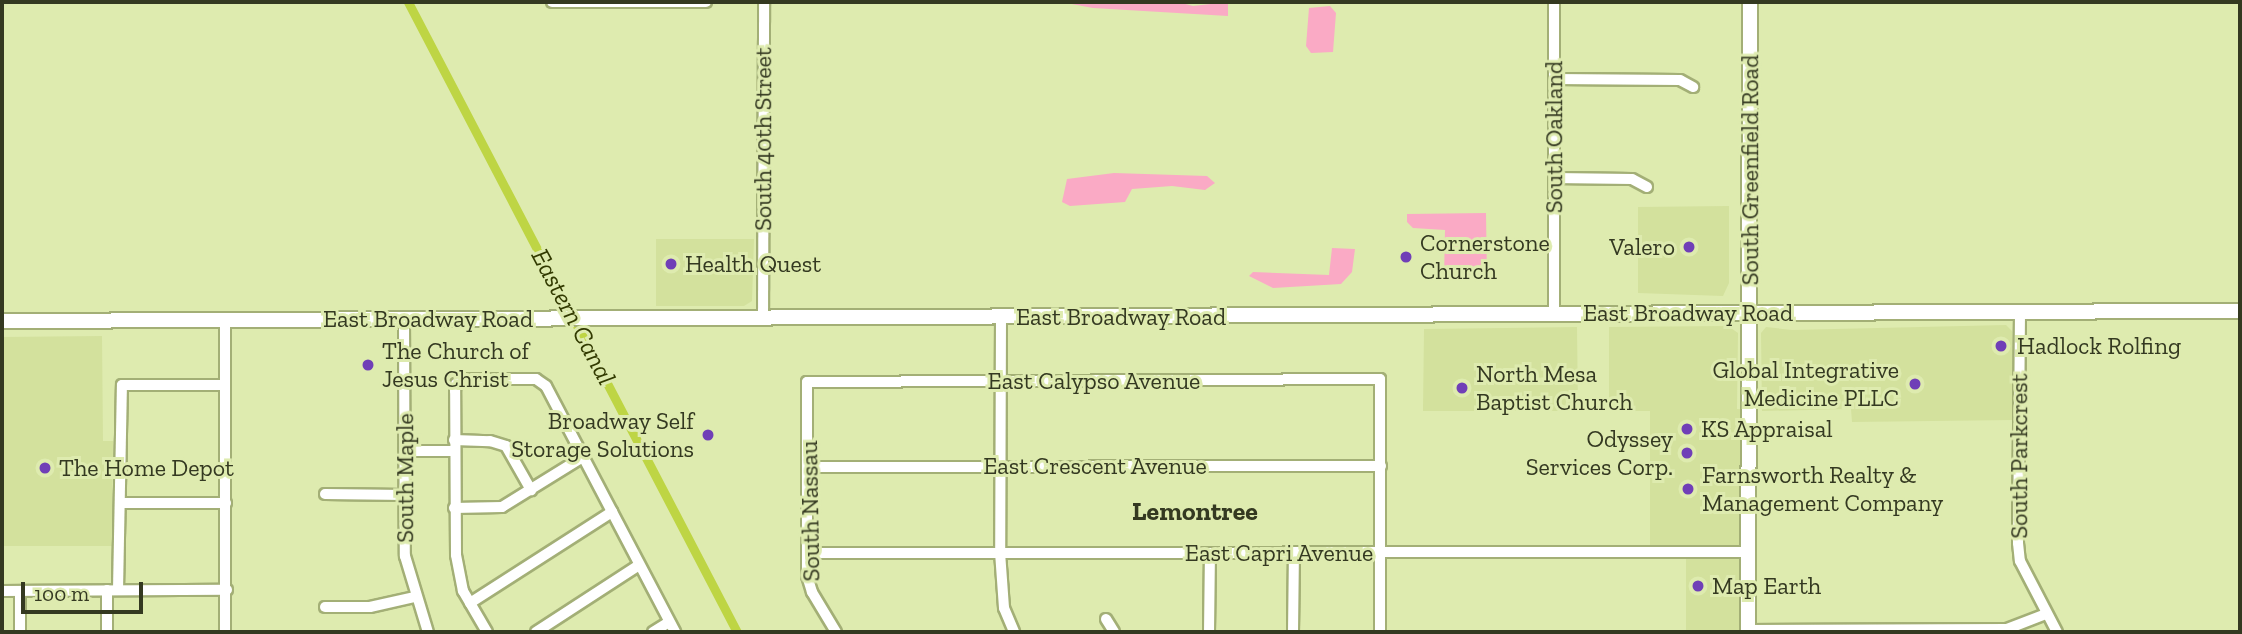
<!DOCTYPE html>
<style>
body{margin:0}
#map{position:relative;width:2242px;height:634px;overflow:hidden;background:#deebaf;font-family:"Zilla Slab",serif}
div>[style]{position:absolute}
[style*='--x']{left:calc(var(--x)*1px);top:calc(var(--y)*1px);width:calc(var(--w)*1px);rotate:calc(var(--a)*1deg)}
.built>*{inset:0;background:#d3e19d}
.green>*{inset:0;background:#faaac5}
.canal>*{height:9px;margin:-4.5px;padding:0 4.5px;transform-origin:4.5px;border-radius:4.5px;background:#bed544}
.roads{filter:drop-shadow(2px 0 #a3af76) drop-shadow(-2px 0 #a3af76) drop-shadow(0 2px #a3af76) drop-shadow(0 -2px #a3af76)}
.street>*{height:10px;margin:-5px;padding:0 5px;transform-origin:5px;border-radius:5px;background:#fff}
.secondary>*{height:14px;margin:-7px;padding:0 7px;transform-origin:7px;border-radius:7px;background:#fff}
.dots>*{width:19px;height:19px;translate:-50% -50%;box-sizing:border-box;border:4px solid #deebaf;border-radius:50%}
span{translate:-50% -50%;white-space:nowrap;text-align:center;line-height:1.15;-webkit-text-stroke:6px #deebaf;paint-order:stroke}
.street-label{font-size:24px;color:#343921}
.poi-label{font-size:24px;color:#343921}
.left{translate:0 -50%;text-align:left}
.right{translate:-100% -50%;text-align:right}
.water-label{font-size:26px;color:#323a00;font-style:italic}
.neighbourhood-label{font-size:26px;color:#343921;font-weight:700}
.frame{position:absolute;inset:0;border:4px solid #343921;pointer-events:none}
.scale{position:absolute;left:21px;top:582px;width:122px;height:32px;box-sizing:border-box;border:4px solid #343921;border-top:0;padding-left:9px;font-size:21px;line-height:24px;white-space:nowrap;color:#343921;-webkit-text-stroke:5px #deebaf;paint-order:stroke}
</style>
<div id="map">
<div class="built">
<div style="clip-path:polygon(1729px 206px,1729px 283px,1723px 296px,1638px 293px,1638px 207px)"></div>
<div style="clip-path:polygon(656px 239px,754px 239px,752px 301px,744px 306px,656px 306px)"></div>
<div style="clip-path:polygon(2006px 325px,2012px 331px,2012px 420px,1852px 422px,1851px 409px,1762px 411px,1761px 333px,1766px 327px,1792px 330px)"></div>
<div style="clip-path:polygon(1728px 326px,1738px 333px,1737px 409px,1750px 410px,1748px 630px,1686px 630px,1686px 553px,1650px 553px,1650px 411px,1609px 411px,1609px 327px)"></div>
<div style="clip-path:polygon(1577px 327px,1578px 411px,1423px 411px,1424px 329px)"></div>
<div style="clip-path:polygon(102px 336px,103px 441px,113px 441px,112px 546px,2px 546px,2px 337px)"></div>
</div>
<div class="green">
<div style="clip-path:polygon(1061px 2px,1178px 2px,1193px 6px,1228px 2px,1228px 16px,1093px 8px)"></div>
<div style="clip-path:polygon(1330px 6px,1336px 13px,1333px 52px,1311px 53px,1306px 46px,1309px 8px)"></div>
<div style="clip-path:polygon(1114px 173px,1207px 176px,1215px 183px,1205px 190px,1172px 186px,1132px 189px,1125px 202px,1070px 206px,1062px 202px,1067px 179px)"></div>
<div style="clip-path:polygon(1486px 213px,1487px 279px,1444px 278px,1445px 230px,1413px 228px,1407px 222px,1407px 214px)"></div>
<div style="clip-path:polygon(1332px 248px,1355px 249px,1352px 272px,1341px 284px,1273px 288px,1249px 276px,1253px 272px,1329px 275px)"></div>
</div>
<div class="canal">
<div style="--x:408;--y:2;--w:711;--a:62.43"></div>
</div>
<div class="roads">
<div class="street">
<div style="--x:552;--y:2;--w:154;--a:0"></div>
<div style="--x:1554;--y:2;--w:312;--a:90"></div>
<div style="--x:1554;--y:79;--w:126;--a:0.5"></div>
<div style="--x:1680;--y:80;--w:15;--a:28"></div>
<div style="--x:1554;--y:178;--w:78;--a:0.7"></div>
<div style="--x:1632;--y:179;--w:17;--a:28"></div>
<div style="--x:2020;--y:313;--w:230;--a:90.5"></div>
<div style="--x:2018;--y:543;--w:18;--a:84"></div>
<div style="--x:2020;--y:561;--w:80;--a:62.5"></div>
<div style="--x:1001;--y:318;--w:234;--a:90.2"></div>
<div style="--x:1000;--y:552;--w:56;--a:85.9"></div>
<div style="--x:1004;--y:608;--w:26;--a:67"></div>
<div style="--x:763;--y:319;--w:317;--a:-89.8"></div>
<div style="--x:225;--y:320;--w:312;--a:90"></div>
<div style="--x:404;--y:320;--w:236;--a:89.8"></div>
<div style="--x:405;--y:556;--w:79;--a:73.2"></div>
<div style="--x:454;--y:440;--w:36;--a:2"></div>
<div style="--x:490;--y:441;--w:17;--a:17"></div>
<div style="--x:506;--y:446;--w:51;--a:60.4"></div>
<div style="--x:405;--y:451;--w:49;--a:0"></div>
<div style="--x:808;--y:467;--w:573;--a:-0.1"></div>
<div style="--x:325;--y:494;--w:80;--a:0.7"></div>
<div style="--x:120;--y:503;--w:106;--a:0"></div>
<div style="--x:454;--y:508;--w:48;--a:-1.2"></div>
<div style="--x:502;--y:507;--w:95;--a:-31.7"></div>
<div style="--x:808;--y:553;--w:941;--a:-0.06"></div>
<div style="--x:118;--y:590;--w:205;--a:-88.9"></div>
<div style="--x:122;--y:385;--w:103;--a:0"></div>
<div style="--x:2;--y:591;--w:225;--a:-0.3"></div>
<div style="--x:20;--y:591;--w:41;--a:90"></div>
<div style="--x:470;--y:603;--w:169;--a:-32.7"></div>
<div style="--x:325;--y:607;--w:45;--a:0"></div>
<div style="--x:370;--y:607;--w:45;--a:-12.8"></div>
<div style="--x:1106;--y:619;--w:15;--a:58"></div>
<div style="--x:1748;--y:630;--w:259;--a:-0.2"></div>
<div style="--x:2007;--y:629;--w:42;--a:-21"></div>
<div style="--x:107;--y:632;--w:42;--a:-90"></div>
<div style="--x:487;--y:632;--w:48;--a:-120.3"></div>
<div style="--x:463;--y:591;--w:37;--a:-101"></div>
<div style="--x:456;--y:555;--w:164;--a:-90.3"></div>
<div style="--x:455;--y:391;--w:7;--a:-82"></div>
<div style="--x:456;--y:384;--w:13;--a:-23"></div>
<div style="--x:468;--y:379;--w:68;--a:0"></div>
<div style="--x:536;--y:379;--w:12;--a:35"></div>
<div style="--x:546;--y:386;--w:278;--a:62.3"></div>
<div style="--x:536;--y:632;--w:123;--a:-33"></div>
<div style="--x:653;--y:632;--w:19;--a:-32"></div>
<div style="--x:836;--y:632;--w:47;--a:-121"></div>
<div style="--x:812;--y:592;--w:17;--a:-107"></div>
<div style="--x:807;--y:576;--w:194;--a:-90"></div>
<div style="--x:807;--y:382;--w:573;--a:-0.3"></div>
<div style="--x:1380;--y:379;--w:253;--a:90"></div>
<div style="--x:1209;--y:632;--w:78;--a:-89.3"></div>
<div style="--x:1293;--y:632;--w:79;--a:-89.3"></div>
</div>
<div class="secondary">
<div style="--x:2;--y:321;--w:2238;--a:-0.26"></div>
<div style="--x:1748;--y:632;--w:630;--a:-89.82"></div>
</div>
</div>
<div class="dots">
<div style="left:1689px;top:247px;background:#703fb7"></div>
<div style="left:1406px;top:257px;background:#703fb7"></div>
<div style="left:671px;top:264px;background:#703fb7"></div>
<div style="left:2001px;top:346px;background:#703fb7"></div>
<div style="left:368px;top:365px;background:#703fb7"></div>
<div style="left:1915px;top:384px;background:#703fb7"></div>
<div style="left:1462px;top:388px;background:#703fb7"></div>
<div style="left:1687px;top:429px;background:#703fb7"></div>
<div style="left:708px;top:435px;background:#703fb7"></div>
<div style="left:1687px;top:453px;background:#703fb7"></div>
<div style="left:45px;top:468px;background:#703fb7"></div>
<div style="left:1688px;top:489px;background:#703fb7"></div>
<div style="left:1698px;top:586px;background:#703fb7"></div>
</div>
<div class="street-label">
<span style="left:1554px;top:137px;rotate:-90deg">South Oakland</span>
<span style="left:763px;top:139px;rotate:-90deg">South 40th Street</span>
<span style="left:1750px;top:170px;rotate:-90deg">South Greenfield Road</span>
<span style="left:1688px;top:313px">East Broadway Road</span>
<span style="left:1121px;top:317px">East Broadway Road</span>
<span style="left:428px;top:319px">East Broadway Road</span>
<span style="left:1094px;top:381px">East Calypso Avenue</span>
<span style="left:2019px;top:456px;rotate:-90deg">South Parkcrest</span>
<span style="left:1095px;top:466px">East Crescent Avenue</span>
<span style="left:405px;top:478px;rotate:-90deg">South Maple</span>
<span style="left:810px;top:511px;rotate:-91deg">South Nassau</span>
<span style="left:1279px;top:553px">East Capri Avenue</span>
</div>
<div class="poi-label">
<span class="left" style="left:1420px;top:257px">Cornerstone<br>Church</span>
<span class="right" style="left:1675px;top:247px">Valero</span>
<span class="left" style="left:685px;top:264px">Health Quest</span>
<span class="left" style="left:2017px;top:346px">Hadlock Rolfing</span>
<span class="left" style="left:382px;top:365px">The Church of<br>Jesus Christ</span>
<span class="right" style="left:1899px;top:384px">Global Integrative<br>Medicine PLLC</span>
<span class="left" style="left:1476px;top:388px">North Mesa<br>Baptist Church</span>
<span class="right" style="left:694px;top:435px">Broadway Self<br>Storage Solutions</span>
<span class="left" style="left:1701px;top:429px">KS Appraisal</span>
<span class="right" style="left:1673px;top:453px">Odyssey<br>Services Corp.</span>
<span class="left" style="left:59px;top:468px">The Home Depot</span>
<span class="left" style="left:1702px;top:489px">Farnsworth Realty &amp;<br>Management Company</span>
<span class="left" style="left:1712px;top:586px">Map Earth</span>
</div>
<div class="water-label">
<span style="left:573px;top:317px;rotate:62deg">Eastern Canal</span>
</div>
<div class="neighbourhood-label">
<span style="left:1195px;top:512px">Lemontree</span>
</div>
<div class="frame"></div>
<div class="scale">100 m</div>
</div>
